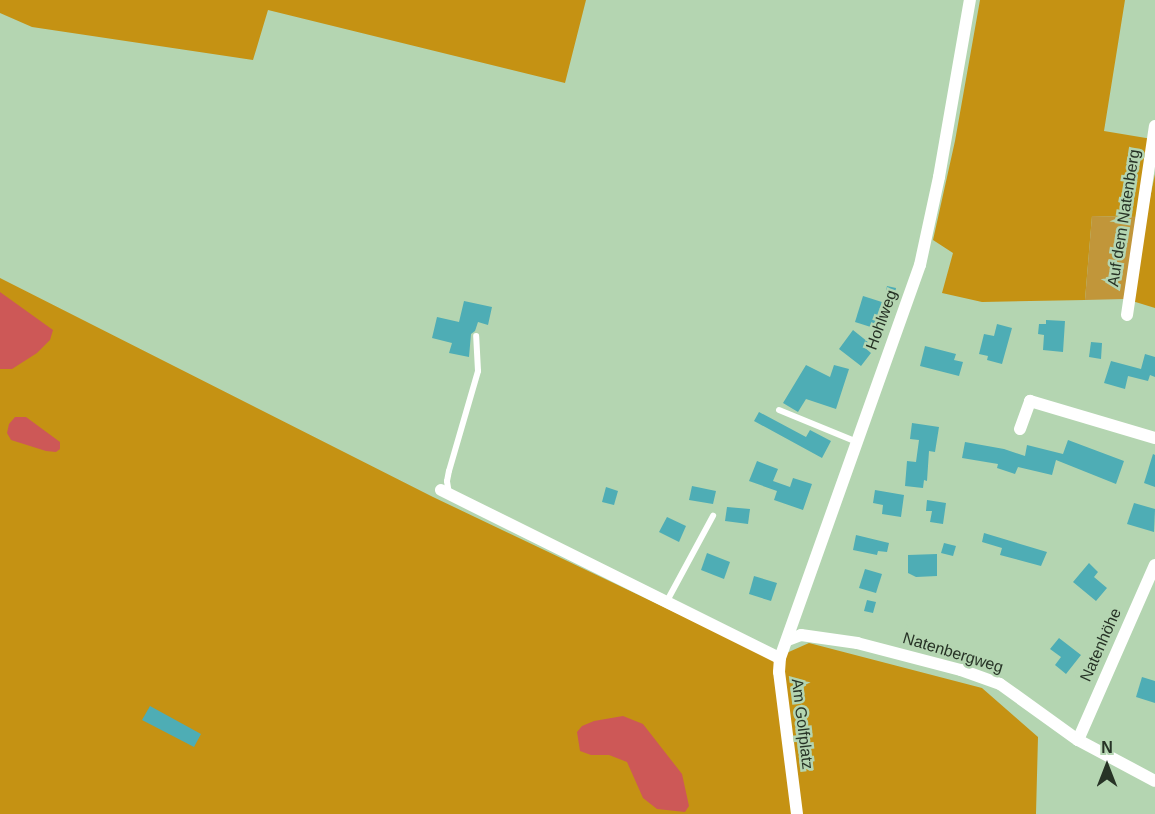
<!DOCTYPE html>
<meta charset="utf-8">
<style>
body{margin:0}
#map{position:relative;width:1155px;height:814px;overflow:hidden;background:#b4d5b1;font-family:Helvetica,sans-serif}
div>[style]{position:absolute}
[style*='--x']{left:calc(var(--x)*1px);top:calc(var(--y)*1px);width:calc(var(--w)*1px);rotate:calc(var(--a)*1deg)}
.green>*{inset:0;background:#c59213}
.forest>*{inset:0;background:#c1963a}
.water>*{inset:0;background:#cd5857}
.building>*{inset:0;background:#4eadb5}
.service>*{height:6px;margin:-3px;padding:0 3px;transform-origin:3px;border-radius:3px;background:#fff}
.minor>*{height:12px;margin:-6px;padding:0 6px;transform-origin:6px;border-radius:6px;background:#fff}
span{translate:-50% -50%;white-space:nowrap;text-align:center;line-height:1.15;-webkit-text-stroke:5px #b4d5b1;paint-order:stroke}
.street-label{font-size:16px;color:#273326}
.north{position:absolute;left:1077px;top:736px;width:60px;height:60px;-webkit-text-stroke:4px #b4d5b1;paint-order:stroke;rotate:0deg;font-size:16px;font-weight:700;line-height:24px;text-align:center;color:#273326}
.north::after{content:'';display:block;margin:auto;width:21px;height:27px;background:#273326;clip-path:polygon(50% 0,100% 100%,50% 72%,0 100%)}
</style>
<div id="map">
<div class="green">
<div style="clip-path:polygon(0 0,586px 0,565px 83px,268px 10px,253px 60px,32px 27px,0 13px)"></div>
<div style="clip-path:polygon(980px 0,1125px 0,1104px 131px,1152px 139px,1137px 217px,1092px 216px,1085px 300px,982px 302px,942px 293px,953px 253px,933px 240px,955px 141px)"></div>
<div style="clip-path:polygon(1155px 174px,1155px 308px,1129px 300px)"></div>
<div style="clip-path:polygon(0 278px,433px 497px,773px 659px,809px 643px,982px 688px,1038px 737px,1036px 814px,0 814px)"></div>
</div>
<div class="forest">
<div style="clip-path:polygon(1092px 216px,1137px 217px,1124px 299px,1085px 300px)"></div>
</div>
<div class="water">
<div style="clip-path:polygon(0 292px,53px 330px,50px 340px,37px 353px,12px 369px,0 369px)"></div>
<div style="clip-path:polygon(15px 417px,26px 417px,60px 442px,60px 449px,56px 452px,46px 451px,11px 440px,7px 433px,9px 424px)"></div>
<div style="clip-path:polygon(623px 716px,643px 724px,682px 774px,689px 806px,685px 812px,657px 809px,643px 798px,627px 762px,609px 755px,591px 755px,580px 751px,577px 732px,582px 726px,594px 721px)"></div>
</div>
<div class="building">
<div style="clip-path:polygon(887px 286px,896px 288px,894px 299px,885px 297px)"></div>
<div style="clip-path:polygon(863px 296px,885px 303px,877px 329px,855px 322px)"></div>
<div style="clip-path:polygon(464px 301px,492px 307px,488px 325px,478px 322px,475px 331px,471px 334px,469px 357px,449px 353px,452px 343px,432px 338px,437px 317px,459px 322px)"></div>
<div style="clip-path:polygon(1046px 320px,1065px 321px,1063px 352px,1043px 350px,1044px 335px,1038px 334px,1039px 324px,1046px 324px)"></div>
<div style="clip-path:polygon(997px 324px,1012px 328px,1002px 364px,987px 360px,988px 356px,979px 354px,984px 334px,994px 336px)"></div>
<div style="clip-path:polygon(853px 330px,868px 342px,864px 347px,871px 353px,861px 366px,839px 349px)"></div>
<div style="clip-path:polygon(1091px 342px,1102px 343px,1101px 359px,1089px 357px)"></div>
<div style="clip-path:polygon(925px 346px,956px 354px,954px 360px,963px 362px,959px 376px,920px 366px)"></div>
<div style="clip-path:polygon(1145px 354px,1155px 357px,1155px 377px,1150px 375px,1148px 381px,1128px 376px,1125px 389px,1104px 383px,1111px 361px,1141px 369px)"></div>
<div style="clip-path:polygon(806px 365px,830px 377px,834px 365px,849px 369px,836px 409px,806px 399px,798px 412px,783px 403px)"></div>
<div style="clip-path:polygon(759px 412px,806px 437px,810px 430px,831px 441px,822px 458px,754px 421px)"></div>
<div style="clip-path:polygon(912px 423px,939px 427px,935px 452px,929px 451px,927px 481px,924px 480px,923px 488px,905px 486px,907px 461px,916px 462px,919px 440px,910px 439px)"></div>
<div style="clip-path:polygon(1068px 440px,1124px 461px,1116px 484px,1056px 460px,1052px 475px,1018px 467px,1015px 474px,997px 468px,998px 464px,962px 458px,965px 442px,1004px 449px,1025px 456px,1027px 445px,1063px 454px)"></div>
<div style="clip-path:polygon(1153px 454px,1155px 455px,1155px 487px,1144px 483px)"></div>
<div style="clip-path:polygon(757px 461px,778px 469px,773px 481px,790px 487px,793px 478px,812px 484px,803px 510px,774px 500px,777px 491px,749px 481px)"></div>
<div style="clip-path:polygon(692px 486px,716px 491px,713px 504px,689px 500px)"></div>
<div style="clip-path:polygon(606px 487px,618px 491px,614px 505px,602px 502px)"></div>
<div style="clip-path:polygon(875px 490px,904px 495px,901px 517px,882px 514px,883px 505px,873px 503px)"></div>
<div style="clip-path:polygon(927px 500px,946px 503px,943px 524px,930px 522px,932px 511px,926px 511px)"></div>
<div style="clip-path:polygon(1134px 503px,1155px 509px,1154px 532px,1127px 524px)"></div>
<div style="clip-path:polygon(727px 507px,750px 509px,748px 524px,725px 521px)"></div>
<div style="clip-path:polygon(667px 517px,686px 526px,679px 542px,659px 532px)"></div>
<div style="clip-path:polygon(984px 533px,1047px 552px,1041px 566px,1000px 555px,1002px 548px,982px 542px)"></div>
<div style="clip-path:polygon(856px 535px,889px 543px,887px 552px,878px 551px,877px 555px,853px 550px)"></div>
<div style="clip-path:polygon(944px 543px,956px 546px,953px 556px,941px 553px)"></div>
<div style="clip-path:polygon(707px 553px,730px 562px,724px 579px,701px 570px)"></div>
<div style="clip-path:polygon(937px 554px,937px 576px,916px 577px,908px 573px,908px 555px)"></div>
<div style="clip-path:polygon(1089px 563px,1098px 572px,1094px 577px,1107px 588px,1096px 601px,1073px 582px)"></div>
<div style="clip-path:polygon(865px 569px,882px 574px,876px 593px,859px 588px)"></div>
<div style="clip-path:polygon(754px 576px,777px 583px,771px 601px,749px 594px)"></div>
<div style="clip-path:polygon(867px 600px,876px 602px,873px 613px,864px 611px)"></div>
<div style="clip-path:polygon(1059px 638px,1081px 655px,1066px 674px,1055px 665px,1061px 657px,1050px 649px)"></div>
<div style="clip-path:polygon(1142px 677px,1155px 681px,1155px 703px,1136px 697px)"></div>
<div style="clip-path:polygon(150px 706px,201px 734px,194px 747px,142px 720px)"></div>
</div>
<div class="service">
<div style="--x:779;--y:410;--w:84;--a:22.3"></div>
<div style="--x:449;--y:494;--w:13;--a:-99"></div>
<div style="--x:447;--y:481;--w:10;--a:-79"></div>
<div style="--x:449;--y:471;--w:104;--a:-73.8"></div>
<div style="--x:478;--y:371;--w:35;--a:-93"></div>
<div style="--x:667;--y:601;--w:97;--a:-61.6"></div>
</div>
<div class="minor">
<div style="--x:1127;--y:315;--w:191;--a:-81.6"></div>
<div style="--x:1020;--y:429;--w:30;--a:-70"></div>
<div style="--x:1030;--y:401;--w:130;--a:16.5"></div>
<div style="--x:441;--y:490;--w:378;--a:26.4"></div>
<div style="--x:788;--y:640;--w:14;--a:-21"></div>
<div style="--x:801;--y:635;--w:57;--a:8.1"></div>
<div style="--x:857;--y:643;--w:107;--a:14.6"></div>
<div style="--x:961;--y:670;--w:41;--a:19.7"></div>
<div style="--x:1000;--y:684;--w:96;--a:35.7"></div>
<div style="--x:1078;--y:740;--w:87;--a:28"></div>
<div style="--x:1078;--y:740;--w:191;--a:-66.3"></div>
<div style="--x:797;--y:814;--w:143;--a:-97.2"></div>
<div style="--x:779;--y:672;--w:14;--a:-86"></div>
<div style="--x:780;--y:658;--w:417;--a:-70.4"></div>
<div style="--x:920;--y:265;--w:90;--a:-77.8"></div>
<div style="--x:939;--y:177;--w:180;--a:-80.1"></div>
</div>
<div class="street-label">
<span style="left:1124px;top:218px;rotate:-81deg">Auf dem Natenberg</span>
<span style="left:882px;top:320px;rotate:-70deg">Hohlweg</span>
<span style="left:1101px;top:645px;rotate:-66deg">Natenhöhe</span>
<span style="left:953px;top:653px;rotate:17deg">Natenbergweg</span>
<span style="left:802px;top:724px;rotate:83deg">Am Golfplatz</span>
</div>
<div class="north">N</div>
</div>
